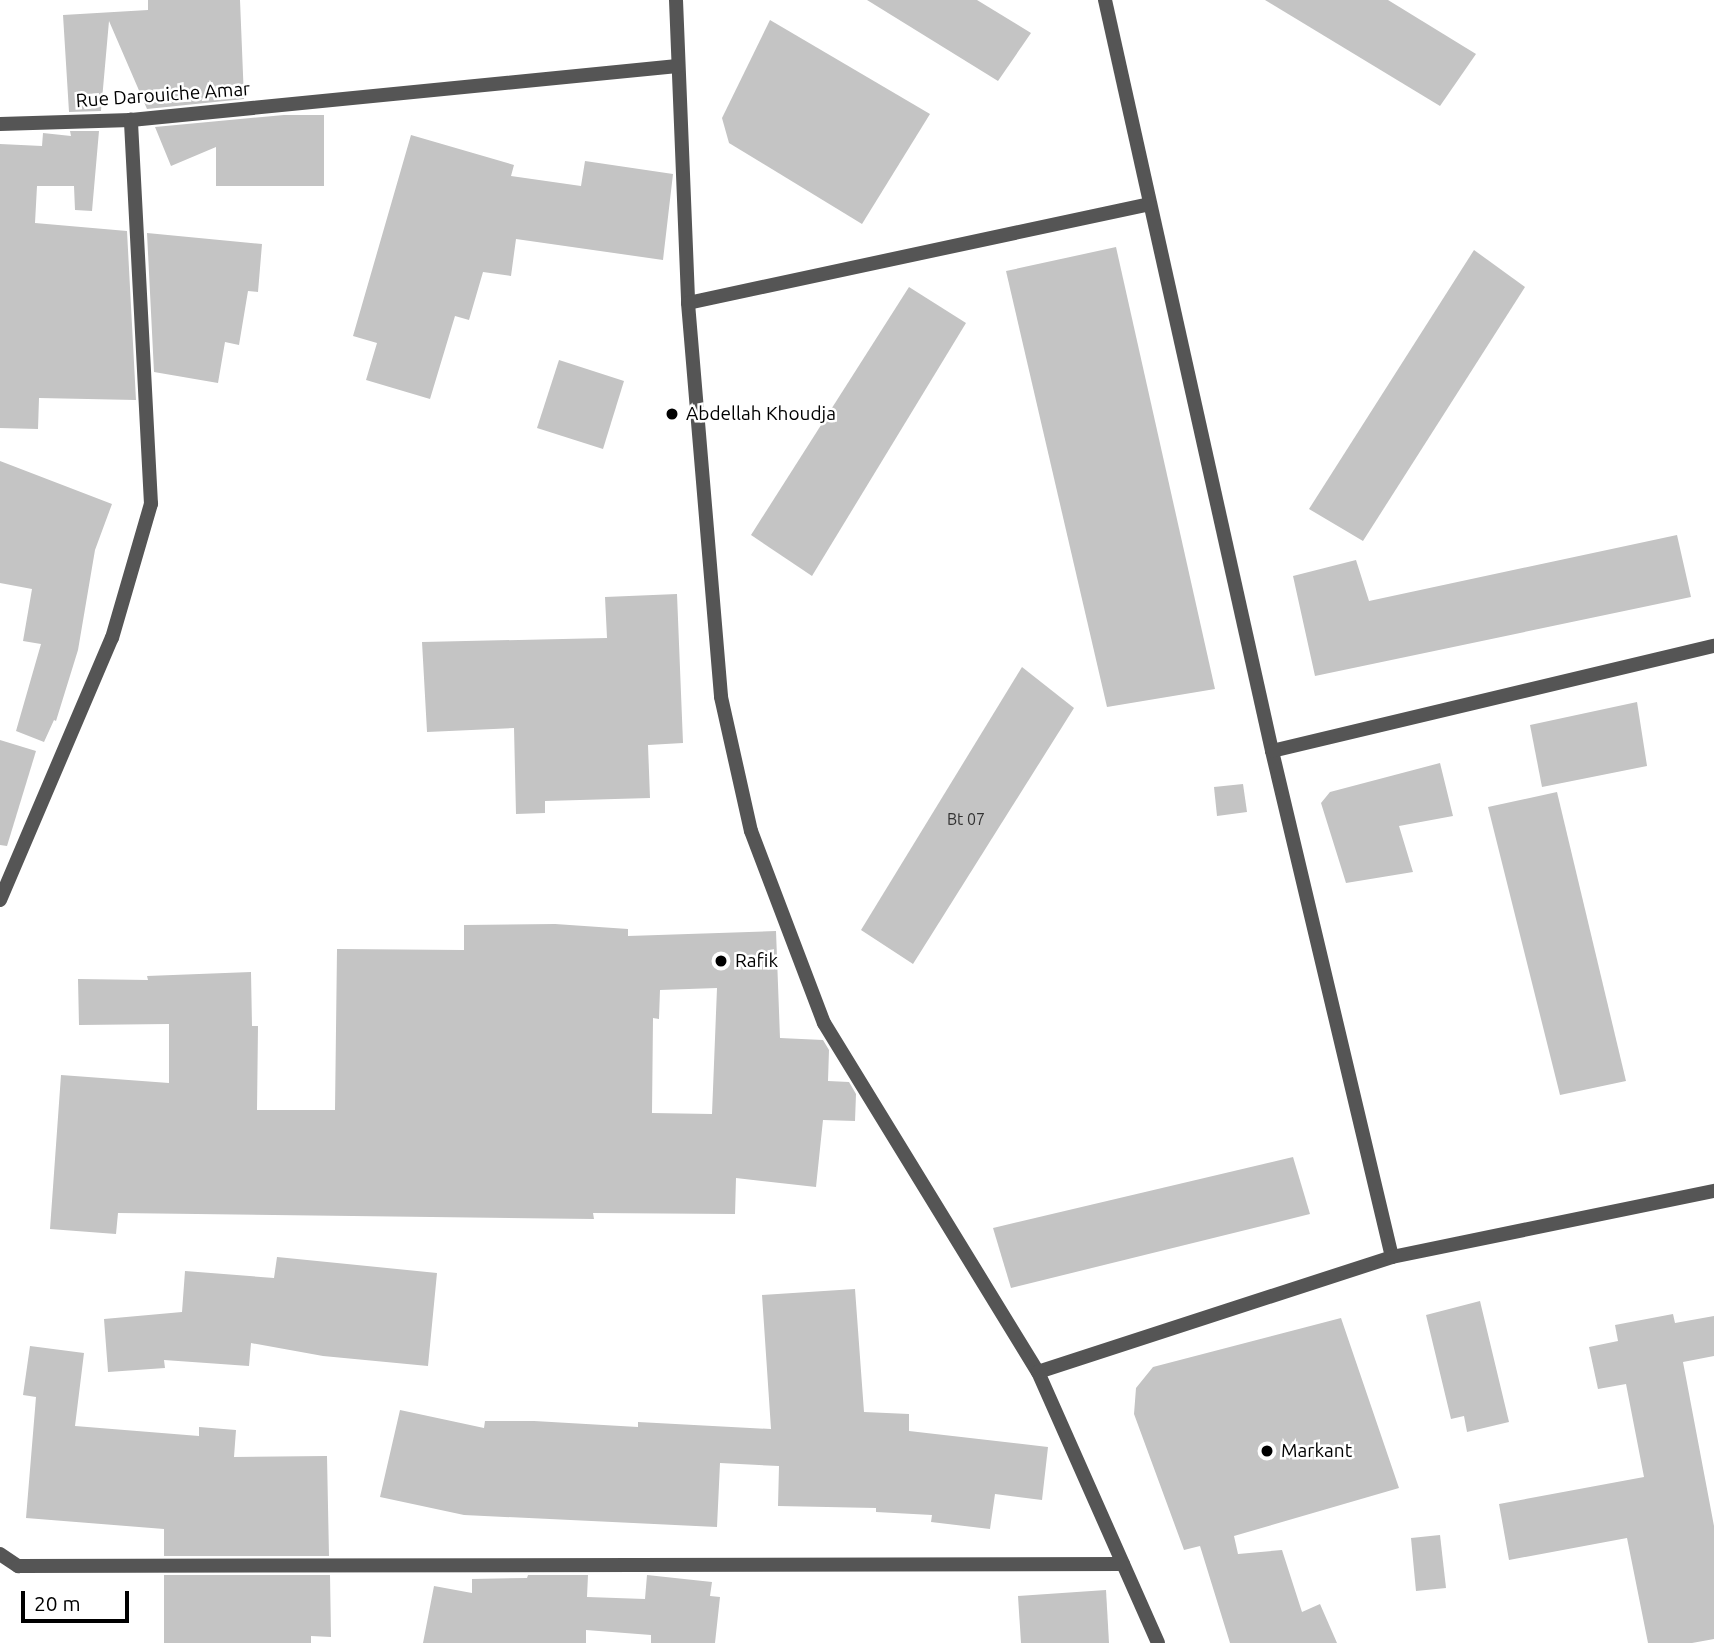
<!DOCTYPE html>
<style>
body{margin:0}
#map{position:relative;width:1714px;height:1643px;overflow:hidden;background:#fff;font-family:Ubuntu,sans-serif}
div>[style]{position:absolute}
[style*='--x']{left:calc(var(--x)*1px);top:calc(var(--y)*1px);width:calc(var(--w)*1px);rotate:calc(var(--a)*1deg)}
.building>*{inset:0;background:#c4c4c4}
.street>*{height:14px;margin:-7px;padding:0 7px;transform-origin:7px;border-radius:7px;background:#555}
.dots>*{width:19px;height:19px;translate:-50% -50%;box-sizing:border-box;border:4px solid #fff;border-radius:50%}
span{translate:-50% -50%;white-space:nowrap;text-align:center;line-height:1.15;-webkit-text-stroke:5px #fff;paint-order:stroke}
.number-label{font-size:16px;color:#313131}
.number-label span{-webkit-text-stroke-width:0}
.street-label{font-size:19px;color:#000}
.poi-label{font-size:19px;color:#000}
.left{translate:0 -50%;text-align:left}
.scale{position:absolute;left:21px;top:1591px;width:108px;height:32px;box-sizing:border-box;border:4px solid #000;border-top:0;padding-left:9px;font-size:21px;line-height:24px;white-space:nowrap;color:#000;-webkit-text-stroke:5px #fff;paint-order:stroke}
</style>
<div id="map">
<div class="building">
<div style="clip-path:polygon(148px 0,240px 0,244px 99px,147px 109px,109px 21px,101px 111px,69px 112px,63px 15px,148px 10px)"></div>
<div style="clip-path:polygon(867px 0,977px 0,1031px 33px,998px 81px)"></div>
<div style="clip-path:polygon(1265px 0,1388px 0,1476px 54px,1440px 106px)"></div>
<div style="clip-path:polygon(770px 20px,930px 114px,862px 224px,729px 143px,722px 118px)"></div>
<div style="clip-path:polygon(284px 115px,324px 115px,324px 186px,216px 186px,216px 147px,171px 166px,155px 127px)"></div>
<div style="clip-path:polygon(70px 131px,99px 131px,92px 211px,75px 210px,74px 186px,37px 186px,35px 223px,127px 231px,136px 400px,39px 398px,38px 429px,0 428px,0 144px,42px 146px,43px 133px,71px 136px)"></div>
<div style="clip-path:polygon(411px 135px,514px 165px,511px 176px,581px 186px,585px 161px,673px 174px,663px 260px,516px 239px,511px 276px,483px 272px,469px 320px,455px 316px,430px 399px,366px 380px,377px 343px,353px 336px)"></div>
<div style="clip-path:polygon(147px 233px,262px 244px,258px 292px,248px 291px,239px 345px,225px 342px,218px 383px,154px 372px)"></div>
<div style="clip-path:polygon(1116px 247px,1215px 689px,1107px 707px,1006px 271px)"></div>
<div style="clip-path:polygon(1474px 250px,1525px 287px,1363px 541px,1309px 509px)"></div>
<div style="clip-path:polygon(909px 287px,966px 323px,812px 576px,751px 535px)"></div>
<div style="clip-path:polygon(559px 360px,624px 381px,603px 449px,537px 428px)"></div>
<div style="clip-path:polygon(0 461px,112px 504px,95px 550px,78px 650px,56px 721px,54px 720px,44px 742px,16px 731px,41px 644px,23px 641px,32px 589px,0 583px)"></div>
<div style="clip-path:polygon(1677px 535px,1691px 597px,1315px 676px,1293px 576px,1356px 560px,1369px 601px)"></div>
<div style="clip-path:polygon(677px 594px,683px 743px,648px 745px,650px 798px,545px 801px,545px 813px,516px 814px,514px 728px,427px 732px,422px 642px,607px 638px,605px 597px)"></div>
<div style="clip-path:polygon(1022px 667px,1074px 708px,913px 964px,861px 930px)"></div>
<div style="clip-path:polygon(1637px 702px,1647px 766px,1542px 787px,1530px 725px)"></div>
<div style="clip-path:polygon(0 740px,36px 751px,7px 846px,0 845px)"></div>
<div style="clip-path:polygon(1440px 763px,1453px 816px,1399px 826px,1413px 872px,1346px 883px,1321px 803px,1330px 792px)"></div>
<div style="clip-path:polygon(1243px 784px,1247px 812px,1217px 816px,1214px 787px)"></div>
<div style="clip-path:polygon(1557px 792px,1626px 1081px,1560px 1095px,1488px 807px)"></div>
<div style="clip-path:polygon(evenodd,555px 924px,628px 929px,628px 936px,776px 931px,780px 1038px,823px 1040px,829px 1050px,828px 1081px,849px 1082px,856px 1094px,855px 1121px,823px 1120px,816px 1187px,736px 1178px,735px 1214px,593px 1213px,594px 1219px,118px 1213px,116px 1234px,50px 1229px,61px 1075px,169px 1083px,169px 1024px,79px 1025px,78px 979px,148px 980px,147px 976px,251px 972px,252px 1026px,258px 1026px,257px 1110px,335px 1110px,337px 949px,464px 950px,464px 925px,555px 924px,717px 988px,712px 1114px,652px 1113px,653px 1018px,659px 1019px,660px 990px,717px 988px)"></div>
<div style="clip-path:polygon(1293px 1157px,1310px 1214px,1011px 1288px,993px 1228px)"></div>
<div style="clip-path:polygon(277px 1257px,437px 1273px,428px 1366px,323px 1356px,251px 1343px,249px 1366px,164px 1360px,165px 1368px,108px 1372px,104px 1319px,182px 1312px,185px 1271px,274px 1278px)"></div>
<div style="clip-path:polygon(855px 1289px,864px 1412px,909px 1414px,909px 1431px,1048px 1447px,1042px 1500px,995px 1494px,990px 1529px,931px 1522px,932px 1515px,876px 1512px,876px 1508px,778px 1506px,779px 1466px,720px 1463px,717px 1527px,464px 1515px,380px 1497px,400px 1410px,484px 1428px,485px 1421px,534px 1421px,638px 1427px,638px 1422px,771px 1429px,762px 1295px)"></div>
<div style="clip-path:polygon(1480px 1301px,1509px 1422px,1467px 1432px,1464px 1416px,1451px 1419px,1426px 1315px)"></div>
<div style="clip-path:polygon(1673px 1314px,1675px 1323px,1714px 1316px,1714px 1356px,1683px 1362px,1714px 1526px,1714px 1639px,1692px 1643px,1648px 1643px,1627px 1538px,1509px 1560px,1499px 1504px,1644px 1477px,1626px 1384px,1598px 1389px,1589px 1347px,1618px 1341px,1615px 1325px)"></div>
<div style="clip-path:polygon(1341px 1318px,1399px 1488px,1234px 1536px,1238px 1554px,1282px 1550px,1302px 1612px,1320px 1604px,1337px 1643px,1230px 1643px,1200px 1546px,1184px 1550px,1134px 1414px,1136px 1388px,1153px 1367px)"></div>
<div style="clip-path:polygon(30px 1346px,84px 1353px,75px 1426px,199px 1436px,199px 1427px,236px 1430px,234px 1457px,327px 1456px,329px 1556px,164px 1556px,164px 1529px,26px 1518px,36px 1397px,23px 1395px)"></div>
<div style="clip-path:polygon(1440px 1535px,1446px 1588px,1416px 1591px,1411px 1538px)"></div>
<div style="clip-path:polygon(164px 1575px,330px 1575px,331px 1637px,311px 1636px,311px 1643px,164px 1643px)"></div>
<div style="clip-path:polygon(528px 1575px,588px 1575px,587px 1597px,645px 1599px,647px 1575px,712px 1582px,710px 1596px,720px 1597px,715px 1643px,651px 1643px,651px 1635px,586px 1630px,586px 1643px,423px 1643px,434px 1586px,472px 1593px,472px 1579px,527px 1578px)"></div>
<div style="clip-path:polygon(1106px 1590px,1109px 1643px,1021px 1643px,1018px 1596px)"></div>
</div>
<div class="street">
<div style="--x:676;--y:0;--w:303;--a:87.7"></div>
<div style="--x:688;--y:303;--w:395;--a:85.2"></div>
<div style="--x:721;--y:697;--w:137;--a:77.4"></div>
<div style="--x:751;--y:831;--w:205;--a:69.2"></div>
<div style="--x:824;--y:1023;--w:409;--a:58.5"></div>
<div style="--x:1038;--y:1372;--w:296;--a:66.1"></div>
<div style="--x:1105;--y:0;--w:769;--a:77.46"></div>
<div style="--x:1272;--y:751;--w:520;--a:76.66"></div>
<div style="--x:0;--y:124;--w:131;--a:-1.7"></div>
<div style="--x:131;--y:120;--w:549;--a:-5.65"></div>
<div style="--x:688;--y:303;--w:472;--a:-12.1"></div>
<div style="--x:1272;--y:751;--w:454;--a:-13.4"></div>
<div style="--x:0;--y:900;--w:285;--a:-66.9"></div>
<div style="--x:112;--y:638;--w:140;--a:-73.8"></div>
<div style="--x:151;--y:504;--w:385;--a:-93"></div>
<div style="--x:1038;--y:1372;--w:372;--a:-18"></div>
<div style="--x:1392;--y:1257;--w:329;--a:-11.6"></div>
<div style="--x:0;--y:1554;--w:22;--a:34"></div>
<div style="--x:18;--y:1566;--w:1105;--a:-0.1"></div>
</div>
<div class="dots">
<div style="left:672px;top:414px;background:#000"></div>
<div style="left:721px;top:961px;background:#000"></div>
<div style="left:1267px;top:1451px;background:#000"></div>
</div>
<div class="number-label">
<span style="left:966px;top:819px">Bt 07</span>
</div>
<div class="street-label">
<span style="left:163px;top:95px;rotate:-4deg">Rue Darouiche Amar</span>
</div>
<div class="poi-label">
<span class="left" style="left:686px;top:414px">Abdellah Khoudja</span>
<span class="left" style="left:735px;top:961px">Rafik</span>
<span class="left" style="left:1281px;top:1451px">Markant</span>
</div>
<div class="scale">20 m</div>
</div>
